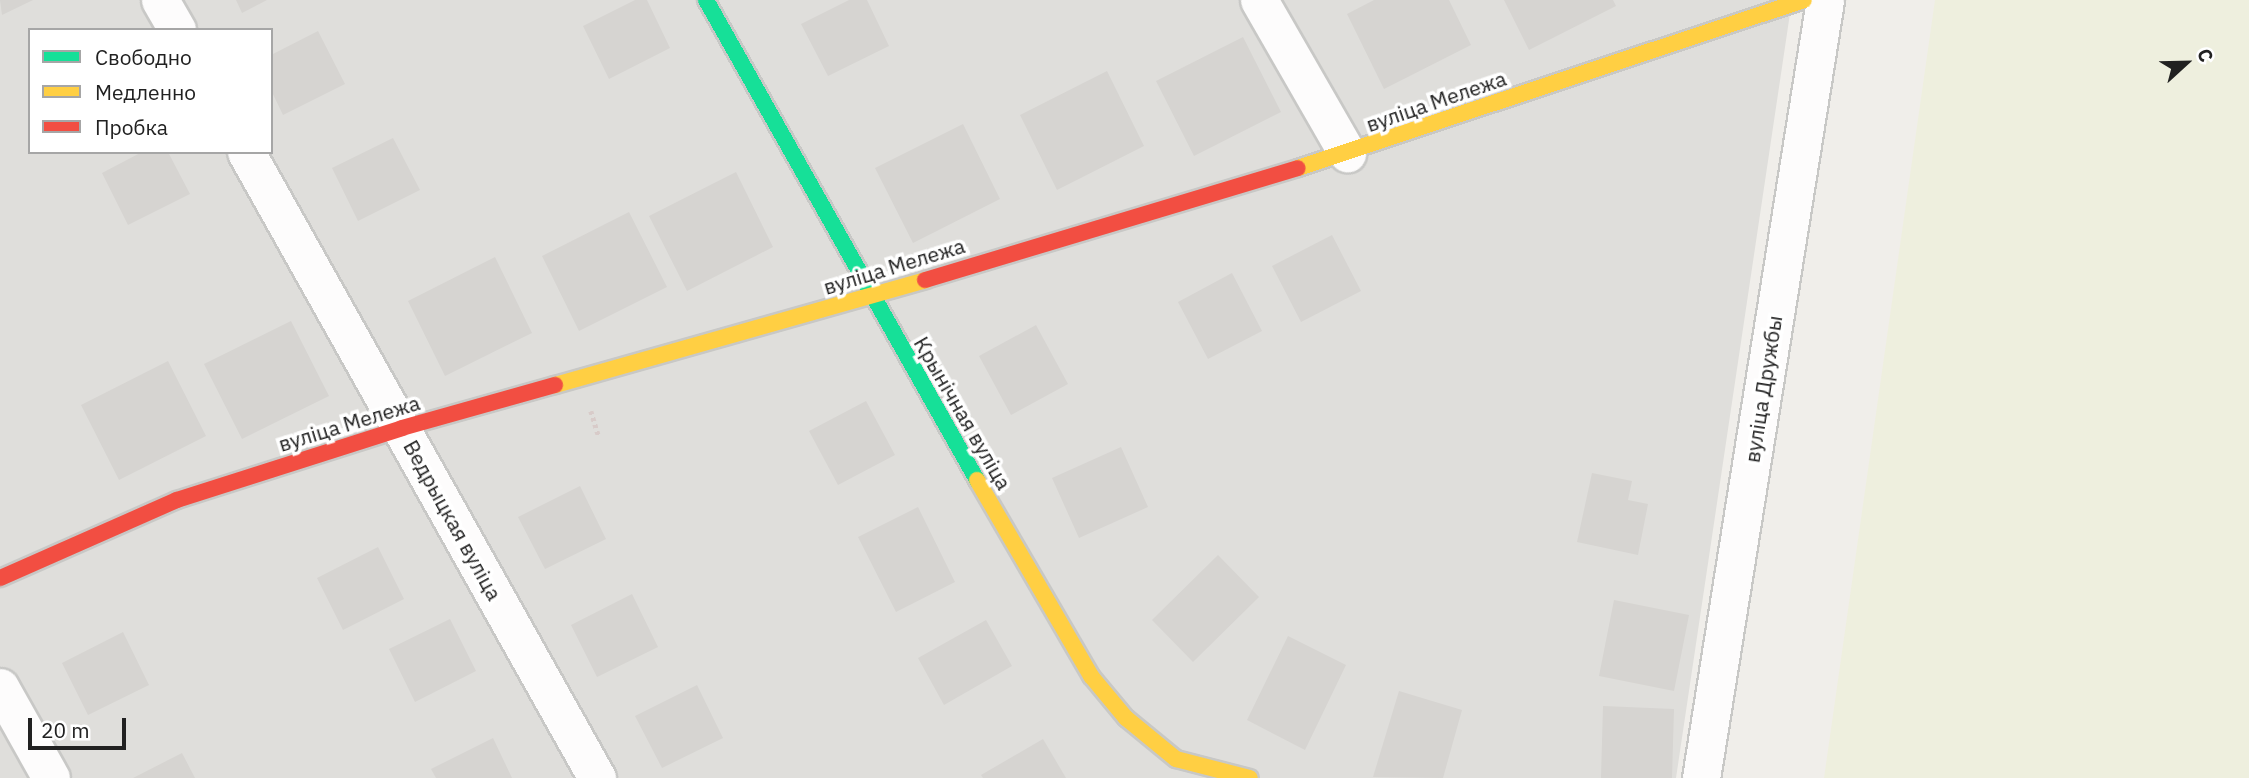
<!DOCTYPE html>
<meta charset="utf-8">
<style>
body{margin:0}
#map{position:relative;width:2249px;height:778px;overflow:hidden;background:#f0eeea;font-family:"IBM Plex Sans",sans-serif}
div>[style]{position:absolute}
[style*='--x']{left:calc(var(--x)*1px);top:calc(var(--y)*1px);width:calc(var(--w)*1px);rotate:calc(var(--a)*1deg)}
.residential>*{inset:0;background:#dfdedb}
.farmland>*{inset:0;background:#eeefde}
.building>*{inset:0;background:#d6d4d1}
.path>*{height:4.5px;margin-top:-2.25px;transform-origin:0;background:repeating-linear-gradient(90deg,#d8cbc9 0 3.5px,transparent 0 7px)}
.roads{filter:drop-shadow(2px 0 #c8c8c6) drop-shadow(-2px 0 #c8c8c6) drop-shadow(0 2px #c8c8c6) drop-shadow(0 -2px #c8c8c6)}
.street>*{height:37px;margin:-18.5px;padding:0 18.5px;transform-origin:18.5px;border-radius:18.5px;background:#fdfcfc}
.fast>*{height:16px;margin:-8px;padding:0 8px;transform-origin:8px;border-radius:8px;background:#16e098}
.slow>*{height:16px;margin:-8px;padding:0 8px;transform-origin:8px;border-radius:8px;background:#ffcf43}
.jam>*{height:16px;margin:-8px;padding:0 8px;transform-origin:8px;border-radius:8px;background:#f24e42}
span{translate:-50% -50%;white-space:nowrap;text-align:center;line-height:1.15;-webkit-text-stroke:7px #fff;paint-order:stroke}
.street-label{font-size:21px;color:#212121}
.legend{position:absolute;left:28px;top:28px;width:245px;height:126px;box-sizing:border-box;background:#fff;border:2px solid #a6a6a6;margin:0;padding:9px 12px;list-style:none;font-size:21px;color:#212121}
.legend li{display:flex;align-items:center;gap:14px;height:35px}
.legend b{width:35px;border:2px solid #a6a6a6}
.north{position:absolute;left:2151px;top:28px;width:70px;height:70px;-webkit-text-stroke:5px #fff;paint-order:stroke;rotate:68deg;font-size:19px;font-weight:700;line-height:28px;text-align:center;color:#212121}
.north::after{content:'';display:block;margin:auto;width:24px;height:32px;background:#212121;clip-path:polygon(50% 0,100% 100%,50% 72%,0 100%)}
.scale{position:absolute;left:28px;top:718px;width:98px;height:32px;box-sizing:border-box;border:4px solid #212121;border-top:0;padding-left:9px;font-size:21px;line-height:24px;white-space:nowrap;color:#212121;-webkit-text-stroke:5px #fff;paint-order:stroke}
</style>
<div id="map">
<div class="residential">
<div style="clip-path:polygon(evenodd,0 0,1792px 0,1676px 778px,0 778px,0 0,30px 30px,271px 30px,271px 152px,30px 152px,30px 30px)"></div>
</div>
<div class="farmland">
<div style="clip-path:polygon(1935px 0,2249px 0,2249px 778px,1824px 778px)"></div>
</div>
<div class="building">
<div style="clip-path:polygon(0 0,33px 0,2px 15px)"></div>
<div style="clip-path:polygon(236px 0,267px 0,242px 13px)"></div>
<div style="clip-path:polygon(635px 0,647px 0,670px 48px,609px 79px,583px 26px)"></div>
<div style="clip-path:polygon(849px 0,867px 0,889px 46px,828px 76px,801px 24px)"></div>
<div style="clip-path:polygon(1374px 0,1449px 0,1471px 45px,1384px 89px,1347px 14px)"></div>
<div style="clip-path:polygon(1504px 0,1613px 0,1616px 6px,1529px 50px)"></div>
<div style="clip-path:polygon(318px 31px,345px 84px,283px 115px,271px 90px,271px 55px)"></div>
<div style="clip-path:polygon(1243px 37px,1281px 112px,1194px 156px,1156px 81px)"></div>
<div style="clip-path:polygon(1107px 71px,1144px 146px,1057px 190px,1020px 115px)"></div>
<div style="clip-path:polygon(963px 124px,1000px 199px,913px 243px,875px 168px)"></div>
<div style="clip-path:polygon(393px 138px,420px 190px,358px 221px,332px 168px)"></div>
<div style="clip-path:polygon(142px 152px,168px 152px,190px 194px,128px 225px,102px 173px)"></div>
<div style="clip-path:polygon(736px 172px,773px 247px,687px 291px,649px 216px)"></div>
<div style="clip-path:polygon(629px 212px,667px 287px,579px 331px,542px 256px)"></div>
<div style="clip-path:polygon(1332px 235px,1361px 291px,1301px 322px,1272px 266px)"></div>
<div style="clip-path:polygon(495px 257px,532px 333px,445px 376px,408px 301px)"></div>
<div style="clip-path:polygon(1232px 273px,1262px 331px,1208px 359px,1178px 302px)"></div>
<div style="clip-path:polygon(291px 321px,329px 396px,242px 439px,204px 364px)"></div>
<div style="clip-path:polygon(1036px 325px,1068px 384px,1011px 415px,979px 356px)"></div>
<div style="clip-path:polygon(168px 361px,206px 436px,119px 480px,81px 405px)"></div>
<div style="clip-path:polygon(866px 401px,895px 455px,838px 485px,809px 431px)"></div>
<div style="clip-path:polygon(1121px 447px,1148px 507px,1079px 538px,1052px 478px)"></div>
<div style="clip-path:polygon(1592px 473px,1632px 481px,1628px 500px,1648px 504px,1638px 555px,1577px 542px)"></div>
<div style="clip-path:polygon(580px 486px,606px 539px,545px 569px,518px 517px)"></div>
<div style="clip-path:polygon(918px 507px,955px 582px,896px 612px,858px 537px)"></div>
<div style="clip-path:polygon(378px 547px,404px 599px,343px 630px,317px 578px)"></div>
<div style="clip-path:polygon(1218px 555px,1259px 597px,1193px 662px,1152px 620px)"></div>
<div style="clip-path:polygon(632px 594px,658px 647px,597px 677px,571px 625px)"></div>
<div style="clip-path:polygon(1614px 600px,1689px 615px,1674px 691px,1599px 676px)"></div>
<div style="clip-path:polygon(450px 619px,476px 671px,415px 702px,389px 649px)"></div>
<div style="clip-path:polygon(986px 620px,1012px 666px,944px 705px,918px 658px)"></div>
<div style="clip-path:polygon(123px 632px,149px 685px,88px 715px,62px 663px)"></div>
<div style="clip-path:polygon(1288px 636px,1346px 665px,1305px 750px,1247px 720px)"></div>
<div style="clip-path:polygon(697px 685px,723px 738px,662px 768px,635px 716px)"></div>
<div style="clip-path:polygon(1399px 691px,1462px 710px,1443px 778px,1373px 777px)"></div>
<div style="clip-path:polygon(1603px 706px,1674px 709px,1672px 778px,1601px 778px)"></div>
<div style="clip-path:polygon(493px 738px,512px 778px,436px 778px,431px 769px)"></div>
<div style="clip-path:polygon(1043px 739px,1066px 778px,983px 778px,981px 775px)"></div>
<div style="clip-path:polygon(182px 753px,195px 778px,133px 778px)"></div>
</div>
<div class="path">
<div style="--x:591;--y:411;--w:27;--a:73"></div>
</div>
<div class="roads">
<div class="street">
<div style="--x:160;--y:0;--w:34;--a:60"></div>
<div style="--x:1259;--y:0;--w:177;--a:60.1"></div>
<div style="--x:246;--y:152;--w:718;--a:60.72"></div>
<div style="--x:0;--y:687;--w:104;--a:60.7"></div>
<div style="--x:1701;--y:778;--w:788;--a:-80.94"></div>
</div>
<div class="fast">
<div style="--x:706;--y:0;--w:551;--a:60.55"></div>
</div>
<div class="slow">
<div style="--x:1298;--y:168;--w:533;--a:-18.37"></div>
<div style="--x:555;--y:385;--w:385;--a:-15.8"></div>
<div style="--x:977;--y:480;--w:227;--a:59.8"></div>
<div style="--x:1091;--y:676;--w:55;--a:50.2"></div>
<div style="--x:1126;--y:718;--w:65;--a:39.4"></div>
<div style="--x:1176;--y:759;--w:76;--a:14.4"></div>
</div>
<div class="jam">
<div style="--x:925;--y:280;--w:389;--a:-16.7"></div>
<div style="--x:0;--y:578;--w:193;--a:-23.8"></div>
<div style="--x:177;--y:500;--w:236;--a:-17.7"></div>
<div style="--x:402;--y:428;--w:159;--a:-15.7"></div>
</div>
</div>
<div class="street-label">
<span style="left:1436px;top:101px;rotate:-19deg">вуліца Мележа</span>
<span style="left:894px;top:266px;rotate:-17deg">вуліца Мележа</span>
<span style="left:1763px;top:389px;rotate:-81deg">вуліца Дружбы</span>
<span style="left:963px;top:413px;rotate:60deg">Крынічная вуліца</span>
<span style="left:349px;top:423px;rotate:-17deg">вуліца Мележа</span>
<span style="left:453px;top:520px;rotate:61deg">Ведрыцкая вуліца</span>
</div>
<ul class="legend">
<li><b style="height:9px;background:#16e098"></b>Свободно</li>
<li><b style="height:9px;background:#ffcf43"></b>Медленно</li>
<li><b style="height:9px;background:#f24e42"></b>Пробка</li>
</ul>
<div class="north">С</div>
<div class="scale">20 m</div>
</div>
